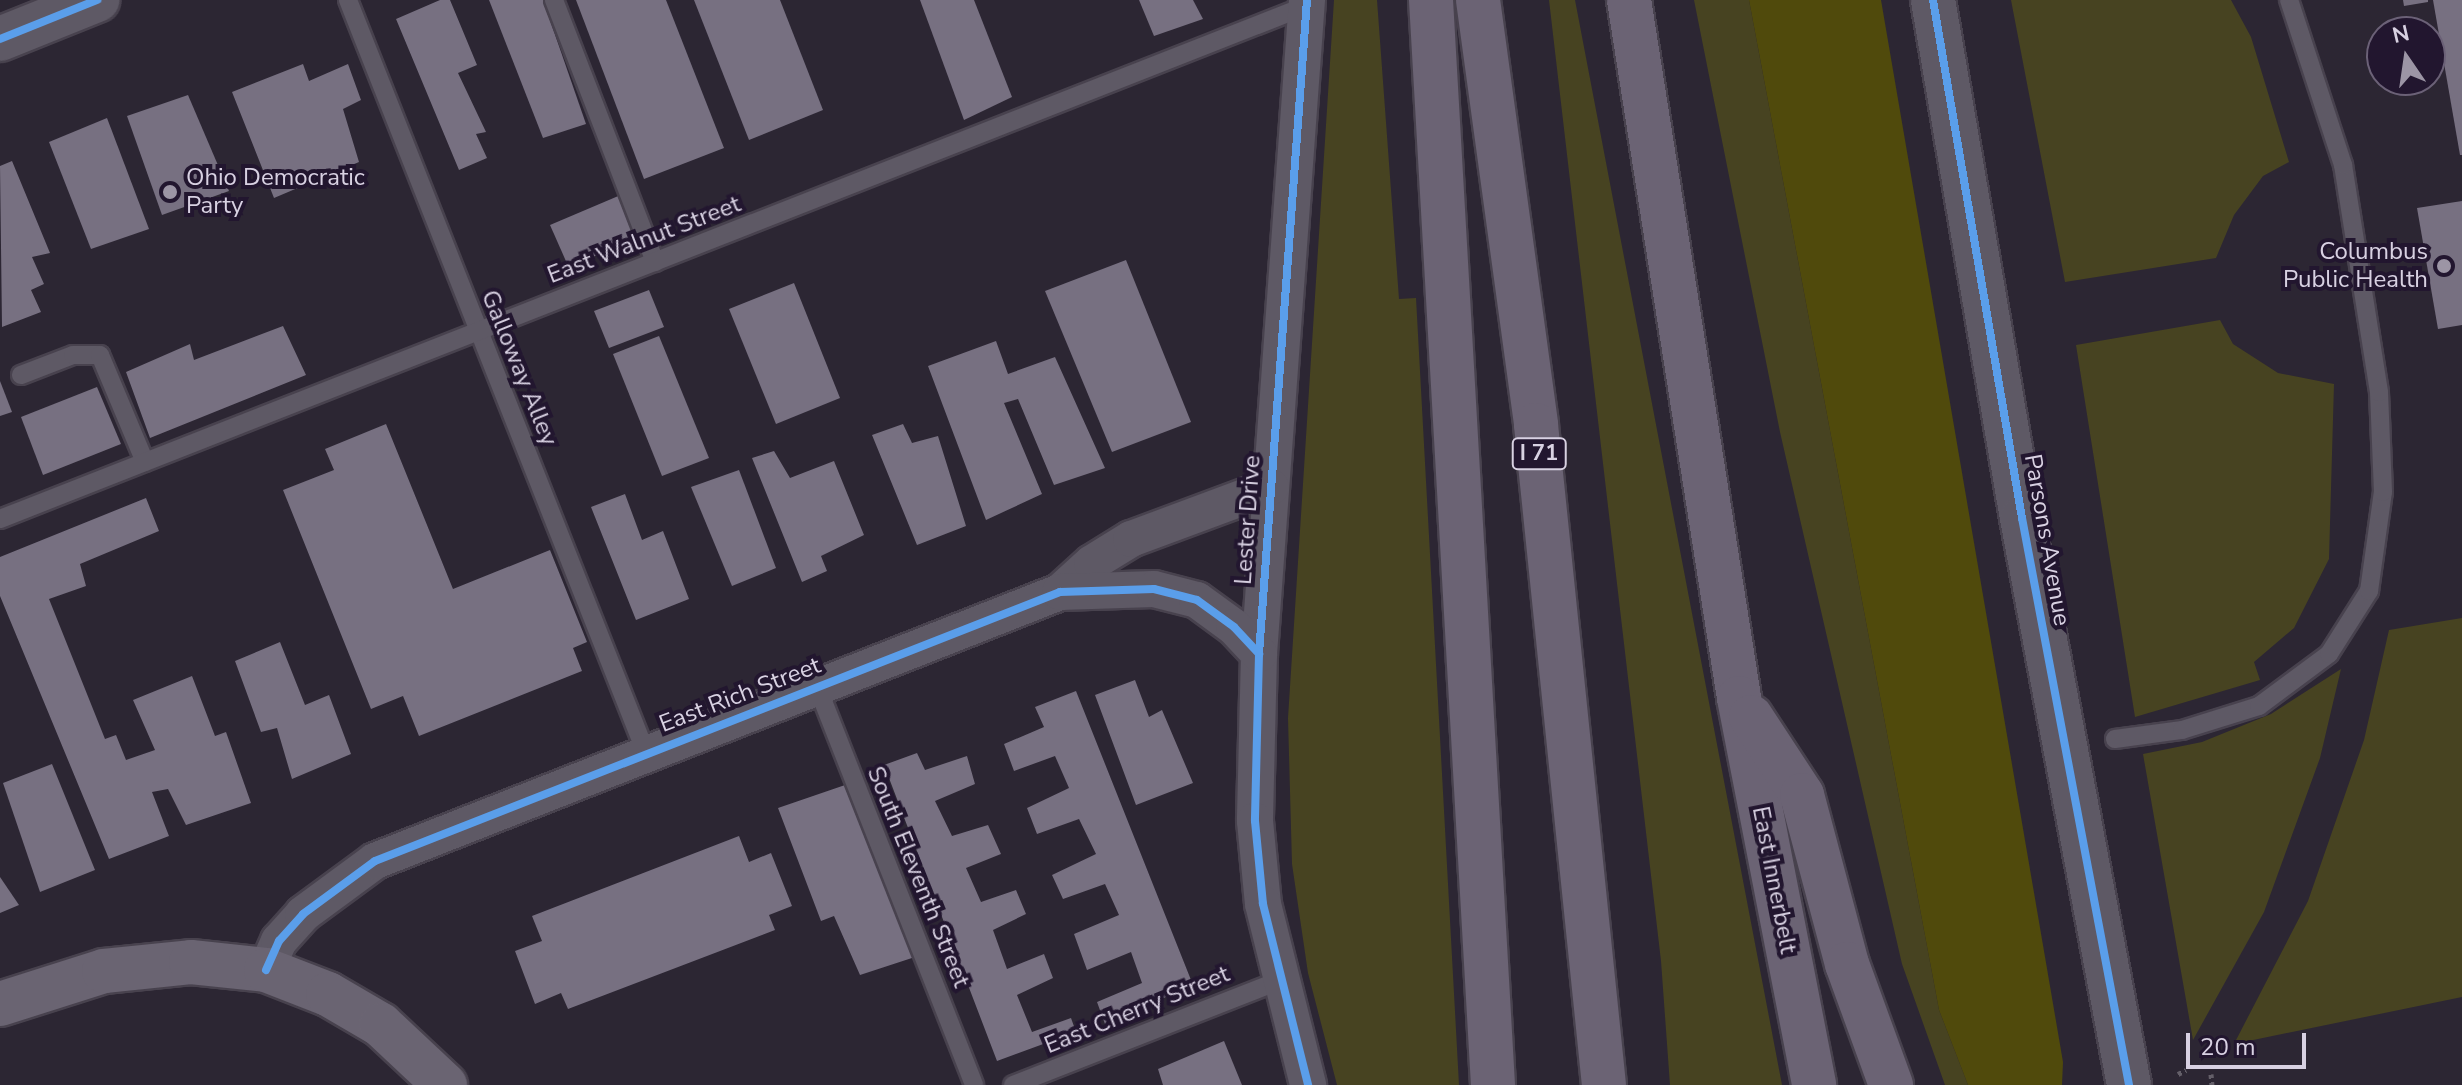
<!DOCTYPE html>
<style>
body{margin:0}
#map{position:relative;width:2462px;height:1085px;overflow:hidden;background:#2c2633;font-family:"Nunito Sans",sans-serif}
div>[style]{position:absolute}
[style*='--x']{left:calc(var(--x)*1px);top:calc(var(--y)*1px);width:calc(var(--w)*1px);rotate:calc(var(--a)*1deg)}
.green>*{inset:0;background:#474321}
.forest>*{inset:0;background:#504a0c}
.building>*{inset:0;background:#777081}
.path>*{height:5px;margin-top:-2.5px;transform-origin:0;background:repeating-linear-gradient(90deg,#645f69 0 4px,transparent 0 8px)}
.roads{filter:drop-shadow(2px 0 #48424e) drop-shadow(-2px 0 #48424e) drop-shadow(0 2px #48424e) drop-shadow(0 -2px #48424e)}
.service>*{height:18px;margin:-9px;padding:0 9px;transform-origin:9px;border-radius:9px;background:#5e5965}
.minor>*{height:36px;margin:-18px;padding:0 18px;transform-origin:18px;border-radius:18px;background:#5e5965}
.tertiary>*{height:44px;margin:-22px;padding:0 22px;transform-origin:22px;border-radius:22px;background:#5e5965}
.primary>*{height:44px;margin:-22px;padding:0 22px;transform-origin:22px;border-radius:22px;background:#6a6472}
.motorway>*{height:44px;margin:-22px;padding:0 22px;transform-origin:22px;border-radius:22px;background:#6b6374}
.cycleway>*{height:8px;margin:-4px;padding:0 4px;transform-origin:4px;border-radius:4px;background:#5a9eea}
.dots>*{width:22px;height:22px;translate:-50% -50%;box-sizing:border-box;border:4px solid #22162f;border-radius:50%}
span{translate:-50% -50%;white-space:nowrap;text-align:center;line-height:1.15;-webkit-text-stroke:8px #22162f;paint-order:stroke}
.shield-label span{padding:2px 6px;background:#22162f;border:2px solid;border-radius:6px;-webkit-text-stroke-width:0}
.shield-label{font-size:22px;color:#d8d1e2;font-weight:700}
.poi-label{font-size:24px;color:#d8d1e2}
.left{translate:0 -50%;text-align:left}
.right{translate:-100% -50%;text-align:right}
.street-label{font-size:24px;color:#d8d1e2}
.north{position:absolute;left:2366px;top:16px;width:80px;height:80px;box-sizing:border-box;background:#22162f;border:2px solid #6b6177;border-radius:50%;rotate:347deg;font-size:22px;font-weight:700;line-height:32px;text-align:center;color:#d8d1e2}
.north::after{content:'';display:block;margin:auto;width:28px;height:36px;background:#9c95a5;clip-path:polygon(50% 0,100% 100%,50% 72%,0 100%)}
.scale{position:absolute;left:2186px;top:1033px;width:120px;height:36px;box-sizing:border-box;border:4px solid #d8d1e2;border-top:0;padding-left:10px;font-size:24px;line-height:28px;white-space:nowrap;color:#d8d1e2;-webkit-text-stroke:6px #22162f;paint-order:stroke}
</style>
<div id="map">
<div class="green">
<div style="clip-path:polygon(1334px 0,1377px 0,1399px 299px,1416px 298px,1459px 1085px,1337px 1085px,1308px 973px,1292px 864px,1288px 718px)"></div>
<div style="clip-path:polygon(1549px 0,1575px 0,1782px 1085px,1670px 1085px,1661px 961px)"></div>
<div style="clip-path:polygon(1694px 0,1749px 0,1939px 1010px,1968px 1085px,1945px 1085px,1902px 964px,1780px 432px)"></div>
<div style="clip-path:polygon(2011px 0,2231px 0,2251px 37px,2289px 162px,2263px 176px,2234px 215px,2216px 258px,2065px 282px)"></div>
<div style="clip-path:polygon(2220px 320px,2233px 344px,2278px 373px,2334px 384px,2329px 559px,2294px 628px,2254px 662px,2260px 680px,2135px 717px,2076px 345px)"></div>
<div style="clip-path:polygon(2462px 618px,2462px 997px,2234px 1044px,2308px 901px,2364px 740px,2389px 630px)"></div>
<div style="clip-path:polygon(2341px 669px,2320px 758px,2264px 912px,2193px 1040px,2143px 754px,2202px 742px,2271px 714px)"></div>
</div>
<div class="forest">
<div style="clip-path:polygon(1749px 0,1881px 0,2063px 1062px,2062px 1085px,1968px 1085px,1939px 1010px)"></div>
</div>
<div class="building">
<div style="clip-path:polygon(440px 0,450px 0,477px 65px,458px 73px,486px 132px,476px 134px,487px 158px,459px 170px,396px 19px)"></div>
<div style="clip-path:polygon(489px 0,543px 0,586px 124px,543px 138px)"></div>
<div style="clip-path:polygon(576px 0,666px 0,724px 148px,644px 179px)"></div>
<div style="clip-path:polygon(694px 0,780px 0,823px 110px,749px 140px)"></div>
<div style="clip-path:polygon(920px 0,974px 0,1012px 97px,964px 120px)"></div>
<div style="clip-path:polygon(1139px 0,1193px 0,1203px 19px,1154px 36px)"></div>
<div style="clip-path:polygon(2403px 0,2428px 0,2428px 2px,2404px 6px)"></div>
<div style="clip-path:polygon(2433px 0,2462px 0,2462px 155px,2460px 155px)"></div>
<div style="clip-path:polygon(303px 64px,309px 81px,348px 64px,361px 100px,343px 109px,359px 162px,274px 198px,232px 92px)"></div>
<div style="clip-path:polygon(188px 95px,229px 191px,162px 215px,127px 116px)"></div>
<div style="clip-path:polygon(107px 118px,149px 229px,91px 249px,49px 142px)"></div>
<div style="clip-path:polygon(12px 161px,50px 253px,32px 257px,44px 284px,31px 290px,41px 312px,2px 327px,0 166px)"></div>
<div style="clip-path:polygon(623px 194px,643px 234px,569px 268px,550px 225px)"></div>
<div style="clip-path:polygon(2462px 201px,2462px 325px,2438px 329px,2417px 208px)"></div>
<div style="clip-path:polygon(1126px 260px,1191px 422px,1112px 452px,1045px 291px)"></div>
<div style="clip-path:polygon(794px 283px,840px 398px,776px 424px,729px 309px)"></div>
<div style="clip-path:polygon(649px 290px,664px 327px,609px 348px,594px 311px)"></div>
<div style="clip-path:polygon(283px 326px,306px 375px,150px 438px,126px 372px,190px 344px,194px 360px)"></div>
<div style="clip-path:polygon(659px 336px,709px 458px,662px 476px,613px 354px)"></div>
<div style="clip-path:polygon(996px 341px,1008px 374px,1055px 357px,1105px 468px,1054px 485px,1018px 399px,1004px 403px,1042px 494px,986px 520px,928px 366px)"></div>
<div style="clip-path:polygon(0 381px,12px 412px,0 416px)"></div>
<div style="clip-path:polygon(97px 387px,121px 444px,43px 475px,21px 417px)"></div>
<div style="clip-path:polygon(386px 424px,453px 589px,550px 550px,587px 642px,573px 648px,582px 671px,419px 736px,403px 696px,371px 709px,283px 490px,334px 470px,325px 449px)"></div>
<div style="clip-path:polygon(903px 424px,912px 443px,938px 436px,966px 526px,917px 545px,872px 435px)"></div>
<div style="clip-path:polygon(774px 451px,790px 478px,834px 461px,864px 535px,821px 556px,827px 571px,802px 582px,752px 458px)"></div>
<div style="clip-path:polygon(739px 470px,776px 568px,732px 586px,691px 487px)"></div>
<div style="clip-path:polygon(625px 494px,642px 540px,663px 531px,689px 599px,636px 620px,591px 507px)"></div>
<div style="clip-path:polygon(146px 498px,159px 531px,80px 564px,86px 586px,49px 599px,105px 739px,116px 735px,126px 760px,155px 750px,133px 700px,192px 676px,215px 736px,226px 732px,251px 803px,186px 825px,168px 789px,152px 792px,169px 836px,109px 859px,0 596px,0 557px)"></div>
<div style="clip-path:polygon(280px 642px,305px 705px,329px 695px,351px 754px,292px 779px,277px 728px,261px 732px,235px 661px)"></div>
<div style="clip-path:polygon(1135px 680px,1149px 717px,1162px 710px,1193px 783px,1136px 805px,1095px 695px)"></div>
<div style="clip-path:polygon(1076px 691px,1193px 985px,1105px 1024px,1097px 1002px,1142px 983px,1131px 952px,1087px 970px,1074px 934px,1119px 915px,1105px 884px,1063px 899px,1052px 875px,1096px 854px,1079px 819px,1037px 834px,1027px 808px,1069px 788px,1055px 756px,1014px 771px,1004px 744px,1044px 727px,1035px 707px)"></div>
<div style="clip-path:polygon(917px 753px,925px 770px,967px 756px,975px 784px,935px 801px,952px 836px,988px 825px,1001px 854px,966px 868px,981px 902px,1016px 890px,1026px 914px,993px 930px,1007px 969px,1044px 954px,1053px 978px,1017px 995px,1032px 1032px,1071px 1018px,1076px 1032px,997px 1061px,884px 765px)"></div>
<div style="clip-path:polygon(52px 764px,95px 870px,40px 892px,3px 783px)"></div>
<div style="clip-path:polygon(848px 784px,915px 957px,860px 975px,834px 916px,821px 921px,778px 808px)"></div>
<div style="clip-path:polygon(739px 836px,749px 862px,771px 853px,792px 906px,769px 915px,775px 930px,568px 1009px,561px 993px,535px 1004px,515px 951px,542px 941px,532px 916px)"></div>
<div style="clip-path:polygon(0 877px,19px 905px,0 913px)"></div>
<div style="clip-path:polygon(1224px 1041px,1242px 1085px,1163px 1085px,1158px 1069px)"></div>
</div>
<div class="path">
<div style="--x:2178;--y:1074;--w:9;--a:-27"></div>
<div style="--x:2211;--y:1074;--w:11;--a:85"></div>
</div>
<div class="roads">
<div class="service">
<div style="--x:348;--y:0;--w:810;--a:68.41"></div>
<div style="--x:554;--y:0;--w:281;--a:68.9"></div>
<div style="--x:21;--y:375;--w:56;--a:-21"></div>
<div style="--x:73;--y:355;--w:27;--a:0"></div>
<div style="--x:100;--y:355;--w:116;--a:67.2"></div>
<div style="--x:0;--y:519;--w:1403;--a:-21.45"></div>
<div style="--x:817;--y:686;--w:429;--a:68.5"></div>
<div style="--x:2115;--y:739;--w:68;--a:-7.7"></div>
<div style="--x:2182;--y:730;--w:81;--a:-17.3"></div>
<div style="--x:2259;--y:706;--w:87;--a:-36.6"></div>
<div style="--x:2329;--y:654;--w:75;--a:-57.6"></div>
<div style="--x:2369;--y:591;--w:100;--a:-82"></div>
<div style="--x:2383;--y:492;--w:100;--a:-92.3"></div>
<div style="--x:2379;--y:392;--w:230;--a:-99"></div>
<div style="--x:2343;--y:165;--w:174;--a:-108.1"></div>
<div style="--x:1013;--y:1085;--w:286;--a:-21.4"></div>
</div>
<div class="minor">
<div style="--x:1307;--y:0;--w:656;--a:94.2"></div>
<div style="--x:1259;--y:654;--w:167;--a:91.4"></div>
<div style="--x:1255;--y:821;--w:83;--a:84.5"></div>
<div style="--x:1263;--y:904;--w:187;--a:76"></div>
<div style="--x:1060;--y:592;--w:43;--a:-42.2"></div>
<div style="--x:1092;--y:563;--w:46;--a:-31.6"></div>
<div style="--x:1131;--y:539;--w:149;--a:-20.4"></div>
<div style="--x:266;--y:970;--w:32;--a:-66"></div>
<div style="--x:279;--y:941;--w:36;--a:-48"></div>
<div style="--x:303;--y:914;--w:89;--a:-36.4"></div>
<div style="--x:375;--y:861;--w:736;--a:-21.44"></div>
<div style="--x:1060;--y:592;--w:94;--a:-1.8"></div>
<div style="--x:1154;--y:589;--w:44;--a:14.3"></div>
<div style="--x:1197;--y:600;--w:46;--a:36.1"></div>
<div style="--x:1234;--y:627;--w:37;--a:47"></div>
</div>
<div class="tertiary">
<div style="--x:1933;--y:0;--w:526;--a:80.25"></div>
<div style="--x:2022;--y:518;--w:577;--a:79.31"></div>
<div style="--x:0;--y:39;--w:105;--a:-21.9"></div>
</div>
<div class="primary">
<div style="--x:0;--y:1004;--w:109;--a:-17.6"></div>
<div style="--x:104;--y:971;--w:87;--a:-5.9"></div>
<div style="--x:191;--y:962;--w:75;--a:6.1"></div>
<div style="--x:266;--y:970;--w:66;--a:21.2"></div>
<div style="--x:328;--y:994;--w:61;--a:30.3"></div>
<div style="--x:381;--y:1025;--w:88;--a:43.2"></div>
</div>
<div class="motorway">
<div style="--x:1431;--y:0;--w:1087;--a:86.73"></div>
<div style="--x:1478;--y:0;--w:429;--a:82.2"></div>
<div style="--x:1536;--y:425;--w:663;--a:84.12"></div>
<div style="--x:1629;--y:0;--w:707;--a:81.04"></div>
<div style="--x:1739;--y:698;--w:394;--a:79"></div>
<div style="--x:1751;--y:717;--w:93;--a:56.8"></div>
<div style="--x:1802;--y:795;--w:175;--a:75.1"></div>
<div style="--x:1847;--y:964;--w:129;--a:70"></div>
</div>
</div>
<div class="cycleway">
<div style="--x:1307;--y:0;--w:656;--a:94.2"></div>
<div style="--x:1259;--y:654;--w:167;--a:91.4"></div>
<div style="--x:1255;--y:821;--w:83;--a:84.5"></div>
<div style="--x:1263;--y:904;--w:187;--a:76"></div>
<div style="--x:1933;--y:0;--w:526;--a:80.25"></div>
<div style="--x:2022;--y:518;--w:577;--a:79.31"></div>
<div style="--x:0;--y:39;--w:105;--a:-21.9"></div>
<div style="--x:266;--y:970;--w:32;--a:-66"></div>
<div style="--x:279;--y:941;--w:36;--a:-48"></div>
<div style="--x:303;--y:914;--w:89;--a:-36.4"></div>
<div style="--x:375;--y:861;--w:736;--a:-21.44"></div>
<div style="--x:1060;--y:592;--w:94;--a:-1.8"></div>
<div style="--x:1154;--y:589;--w:44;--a:14.3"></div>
<div style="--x:1197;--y:600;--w:46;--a:36.1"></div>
<div style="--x:1234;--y:627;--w:37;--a:47"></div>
</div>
<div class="dots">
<div style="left:170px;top:192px;background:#9c95a5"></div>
<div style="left:2444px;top:266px;background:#9c95a5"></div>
</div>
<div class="shield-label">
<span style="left:1539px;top:454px">I 71</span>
</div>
<div class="poi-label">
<span class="left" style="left:186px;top:192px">Ohio Democratic<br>Party</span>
<span class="right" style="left:2428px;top:266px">Columbus<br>Public Health</span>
</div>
<div class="street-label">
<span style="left:644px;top:240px;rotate:-21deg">East Walnut Street</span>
<span style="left:519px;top:368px;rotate:68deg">Galloway Alley</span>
<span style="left:1248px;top:520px;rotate:-86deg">Lester Drive</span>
<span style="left:2047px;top:540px;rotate:80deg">Parsons Avenue</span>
<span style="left:740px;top:695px;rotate:-21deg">East Rich Street</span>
<span style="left:918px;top:877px;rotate:68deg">South Eleventh Street</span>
<span style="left:1774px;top:880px;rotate:79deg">East Innerbelt</span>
<span style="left:1137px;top:1010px;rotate:-22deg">East Cherry Street</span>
</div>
<div class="north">N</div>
<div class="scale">20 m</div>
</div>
